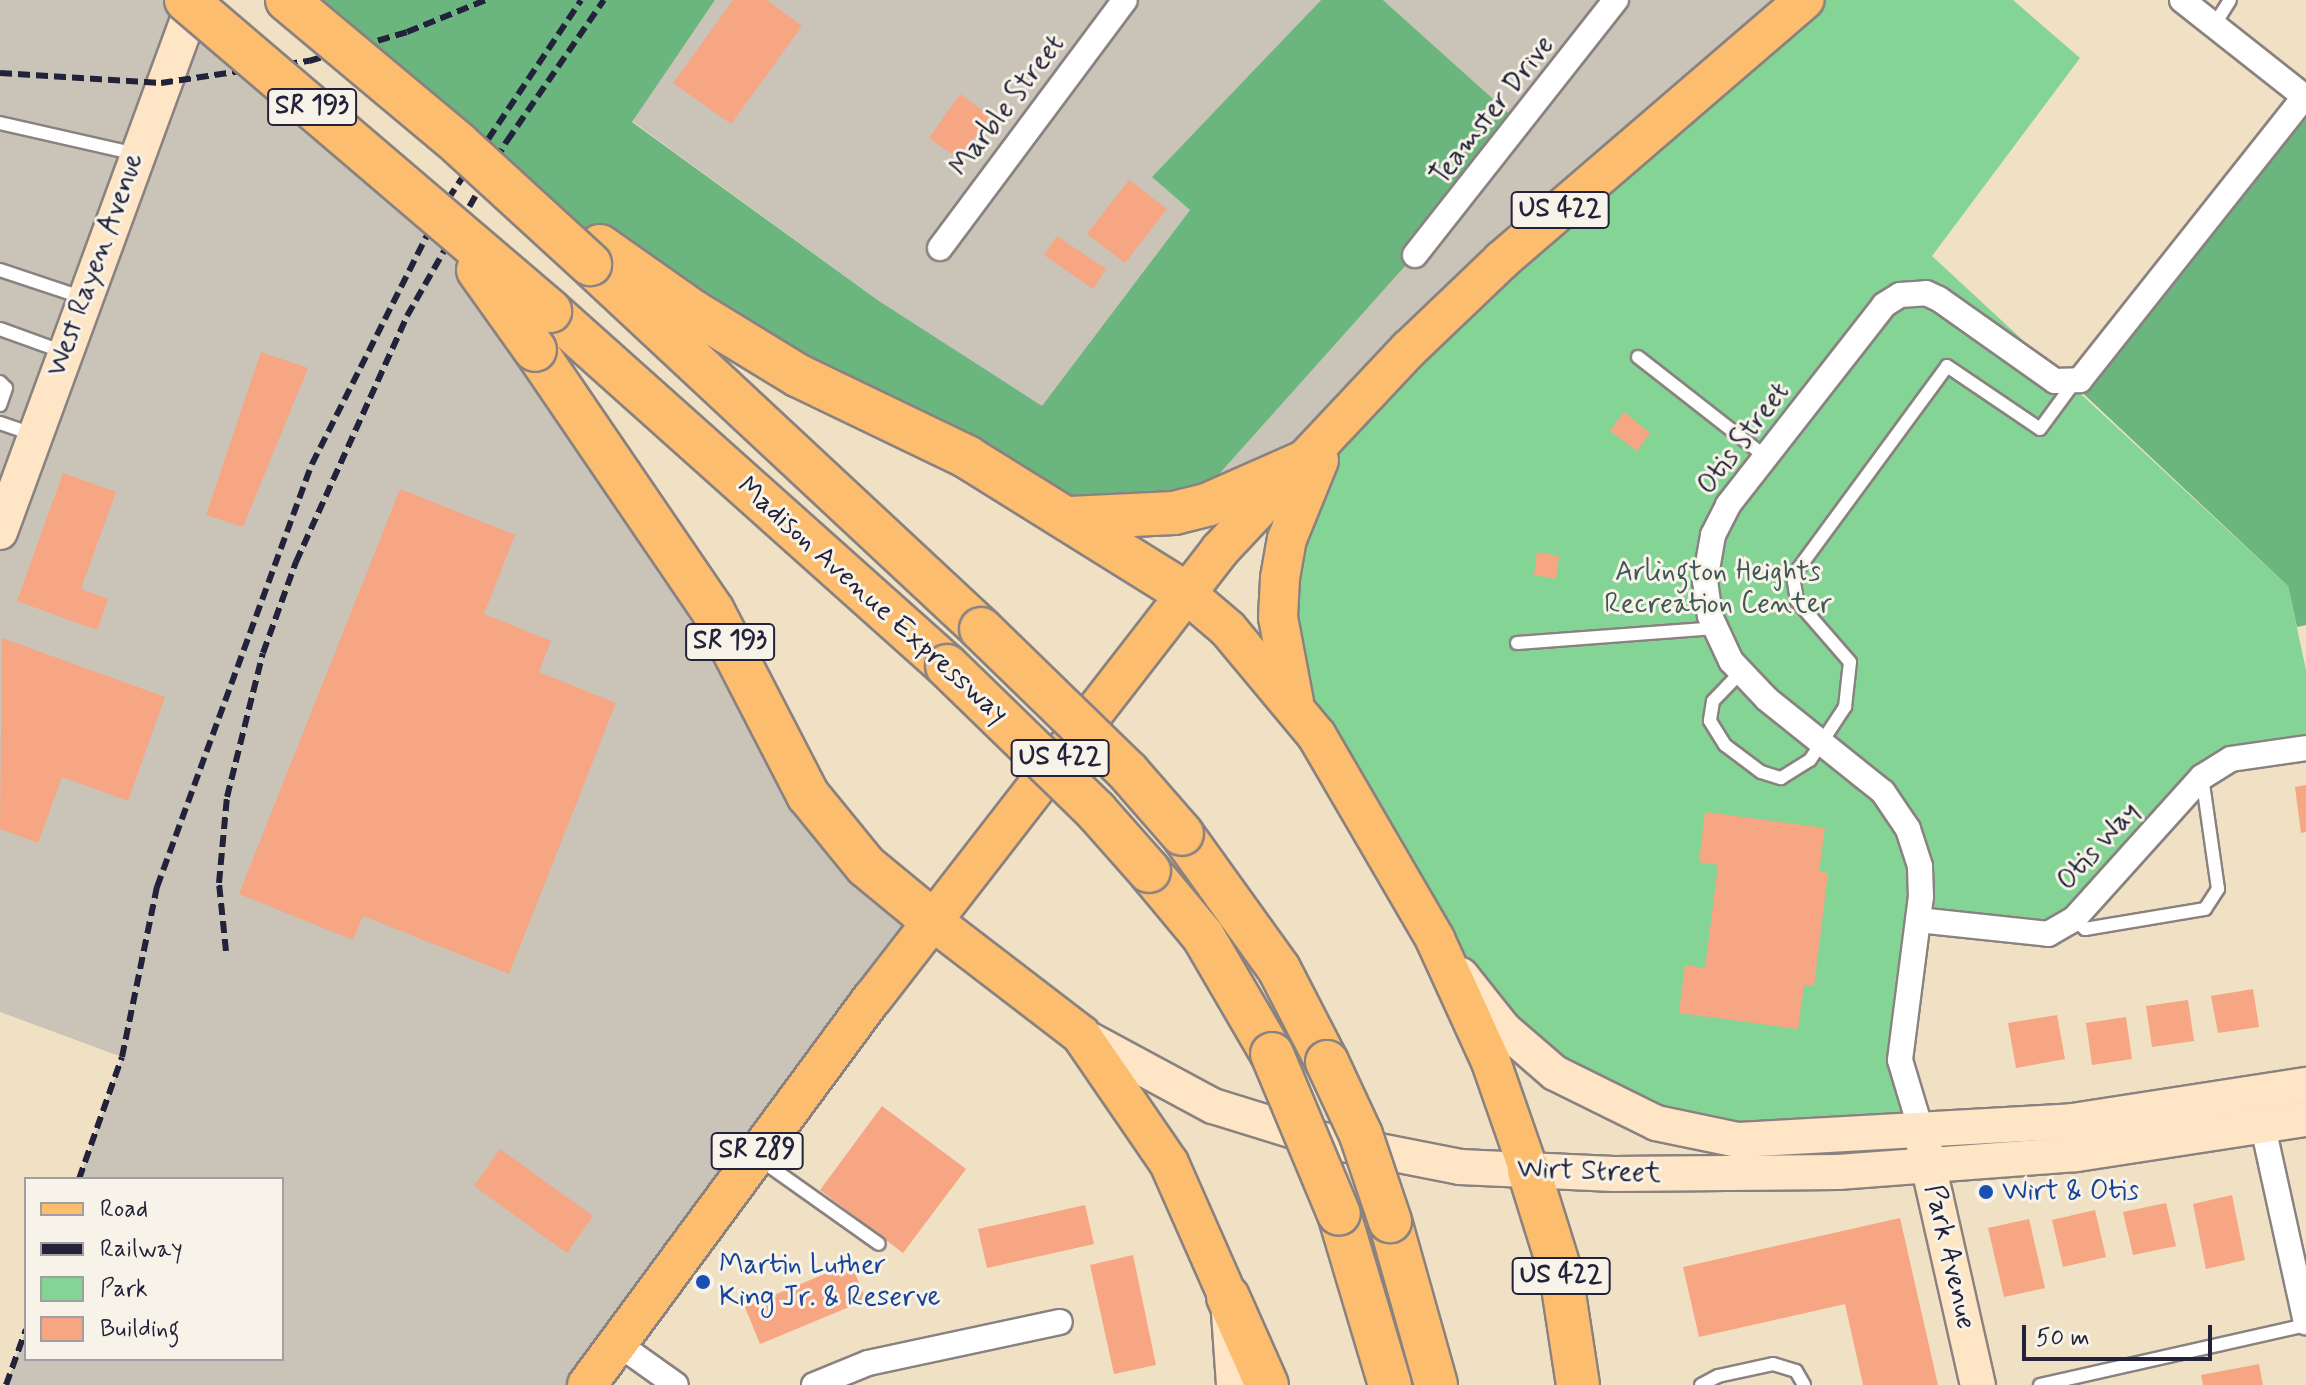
<!DOCTYPE html>
<style>
body{margin:0}
#map{position:relative;width:2306px;height:1385px;overflow:hidden;background:#f1e1c4;font-family:Mynerve,sans-serif}
div>[style]{position:absolute}
[style*='--x']{left:calc(var(--x)*1px);top:calc(var(--y)*1px);width:calc(var(--w)*1px);rotate:calc(var(--a)*1deg)}
.industrial>*{inset:0;background:#cac3b8}
.green>*{inset:0;background:#84d495}
.forest>*{inset:0;background:#6bb67e}
.building>*{inset:0;background:#f6a682}
.roads{filter:drop-shadow(2px 0 #8a8280) drop-shadow(-2px 0 #8a8280) drop-shadow(0 2px #8a8280) drop-shadow(0 -2px #8a8280)}
.lane>*{height:12px;margin:-6px;padding:0 6px;transform-origin:6px;border-radius:6px;background:#fff}
.street>*{height:24px;margin:-12px;padding:0 12px;transform-origin:12px;border-radius:12px;background:#fff}
.secondary>*{height:34px;margin:-17px;padding:0 17px;transform-origin:17px;border-radius:17px;background:#fee5c5}
.primary>*{height:38px;margin:-19px;padding:0 19px;transform-origin:19px;border-radius:19px;background:#fcbd6f}
.highway>*{height:42px;margin:-21px;padding:0 21px;transform-origin:21px;border-radius:21px;background:#fcbd6f}
.rail>*{height:6px;margin-top:-3px;transform-origin:0;background:repeating-linear-gradient(90deg,#22223b 0 12px,transparent 0 18px)}
.bridges{filter:drop-shadow(2px 0 #8a8280) drop-shadow(-2px 0 #8a8280) drop-shadow(0 2px #8a8280) drop-shadow(0 -2px #8a8280)}
.highway-bridge>*{height:42px;margin:-21px;padding:0 21px;transform-origin:21px;border-radius:21px;background:#fcbd6f}
.dots>*{width:22px;height:22px;translate:-50% -50%;box-sizing:border-box;border:4px solid #f7f3e8;border-radius:50%}
span{translate:-50% -50%;white-space:nowrap;text-align:center;line-height:1.15;-webkit-text-stroke:6px #f7f3e8;paint-order:stroke}
.shield-label span{padding:2px 6px;background:#f7f3e8;border:2px solid;border-radius:6px;-webkit-text-stroke-width:0}
.shield-label{font-size:26px;color:#22223b;font-weight:700}
.street-label{font-size:28px;color:#22223b}
.park-label{font-size:28px;color:#3f5756}
.transit-label{font-size:28px;color:#164399}
.left{translate:0 -50%;text-align:left}
.legend{position:absolute;left:24px;top:1177px;width:260px;height:184px;box-sizing:border-box;background:#f7f3e8;border:2px solid #a29fa3;margin:0;padding:10px 14px;list-style:none;font-size:24px;color:#22223b}
.legend li{display:flex;align-items:center;gap:16px;height:40px}
.legend b{width:40px;border:2px solid #a29fa3}
.scale{position:absolute;left:2022px;top:1325px;width:190px;height:36px;box-sizing:border-box;border:4px solid #22223b;border-top:0;padding-left:10px;font-size:24px;line-height:28px;white-space:nowrap;color:#22223b;-webkit-text-stroke:6px #f7f3e8;paint-order:stroke}
</style>
<div id="map">
<div class="industrial">
<div style="clip-path:polygon(0 0,185px 0,438px 214px,793px 768px,934px 922px,587px 1385px,6px 1385px,26px 1329px,26px 1359px,282px 1359px,282px 1179px,79px 1179px,122px 1057px,0 1012px)"></div>
<div style="clip-path:polygon(715px 0,1321px 0,1153px 177px,1190px 210px,1042px 407px,879px 301px,632px 121px)"></div>
<div style="clip-path:polygon(1383px 0,1804px 0,1330px 435px,1187px 510px,1415px 255px,1521px 124px)"></div>
</div>
<div class="green">
<div style="clip-path:polygon(1804px 0,2013px 0,2080px 58px,1932px 256px,2288px 586px,2306px 670px,2306px 748px,2231px 759px,2048px 934px,1918px 920px,1900px 1060px,1921px 1130px,2306px 1085px,2306px 1119px,1927px 1166px,1920px 1130px,1713px 1136px,1504px 1029px,1286px 664px,1278px 617px,1330px 435px)"></div>
</div>
<div class="forest">
<div style="clip-path:polygon(288px 0,715px 0,632px 122px,879px 301px,1042px 406px,1190px 210px,1152px 177px,1321px 0,1383px 0,1521px 124px,1415px 255px,1187px 510px,1101px 519px,694px 312px,459px 144px)"></div>
<div style="clip-path:polygon(2306px 98px,2306px 625px,2297px 627px,2288px 586px,2073px 384px)"></div>
</div>
<div class="building">
<div style="clip-path:polygon(733px 0,767px 0,802px 26px,731px 124px,673px 83px)"></div>
<div style="clip-path:polygon(960px 94px,990px 116px,959px 159px,929px 138px)"></div>
<div style="clip-path:polygon(1129px 180px,1167px 209px,1125px 263px,1087px 234px)"></div>
<div style="clip-path:polygon(1057px 236px,1106px 269px,1093px 289px,1044px 255px)"></div>
<div style="clip-path:polygon(261px 352px,308px 368px,243px 527px,206px 515px)"></div>
<div style="clip-path:polygon(1624px 412px,1650px 433px,1637px 451px,1610px 431px)"></div>
<div style="clip-path:polygon(63px 473px,116px 492px,81px 589px,108px 599px,97px 630px,17px 601px)"></div>
<div style="clip-path:polygon(400px 489px,515px 535px,484px 614px,551px 641px,539px 672px,616px 703px,509px 974px,363px 916px,353px 940px,239px 894px)"></div>
<div style="clip-path:polygon(1537px 552px,1559px 556px,1556px 579px,1534px 575px)"></div>
<div style="clip-path:polygon(2px 638px,165px 697px,128px 801px,62px 777px,38px 843px,0 829px)"></div>
<div style="clip-path:polygon(2306px 785px,2306px 832px,2301px 833px,2295px 787px)"></div>
<div style="clip-path:polygon(1705px 812px,1825px 828px,1819px 871px,1828px 873px,1814px 986px,1804px 985px,1798px 1029px,1679px 1013px,1685px 965px,1705px 968px,1718px 865px,1699px 862px)"></div>
<div style="clip-path:polygon(2253px 989px,2259px 1027px,2218px 1033px,2211px 996px)"></div>
<div style="clip-path:polygon(2188px 1000px,2194px 1041px,2152px 1047px,2146px 1006px)"></div>
<div style="clip-path:polygon(2057px 1015px,2065px 1059px,2016px 1068px,2008px 1023px)"></div>
<div style="clip-path:polygon(2126px 1017px,2132px 1059px,2092px 1065px,2086px 1023px)"></div>
<div style="clip-path:polygon(882px 1106px,966px 1169px,903px 1253px,820px 1190px)"></div>
<div style="clip-path:polygon(500px 1149px,593px 1216px,567px 1253px,474px 1186px)"></div>
<div style="clip-path:polygon(2232px 1195px,2245px 1260px,2206px 1269px,2193px 1204px)"></div>
<div style="clip-path:polygon(2166px 1203px,2176px 1246px,2133px 1255px,2123px 1212px)"></div>
<div style="clip-path:polygon(1085px 1205px,1094px 1244px,987px 1268px,978px 1229px)"></div>
<div style="clip-path:polygon(2095px 1210px,2106px 1257px,2063px 1267px,2052px 1220px)"></div>
<div style="clip-path:polygon(1900px 1218px,1938px 1385px,1863px 1385px,1845px 1304px,1699px 1337px,1683px 1267px)"></div>
<div style="clip-path:polygon(2029px 1219px,2045px 1288px,2004px 1297px,1988px 1228px)"></div>
<div style="clip-path:polygon(1133px 1255px,1156px 1365px,1114px 1374px,1090px 1265px)"></div>
<div style="clip-path:polygon(851px 1263px,866px 1300px,760px 1344px,745px 1307px)"></div>
<div style="clip-path:polygon(2259px 1364px,2263px 1385px,2203px 1385px,2201px 1375px)"></div>
</div>
<div class="roads">
<div class="lane">
<div style="--x:2215;--y:24;--w:28;--a:-58"></div>
<div style="--x:0;--y:123;--w:140;--a:12.8"></div>
<div style="--x:0;--y:270;--w:89;--a:18.4"></div>
<div style="--x:0;--y:329;--w:68;--a:19.8"></div>
<div style="--x:1638;--y:357;--w:162;--a:38"></div>
<div style="--x:0;--y:382;--w:8;--a:45"></div>
<div style="--x:6;--y:388;--w:18;--a:109"></div>
<div style="--x:0;--y:423;--w:37;--a:19"></div>
<div style="--x:1517;--y:643;--w:199;--a:-4.3"></div>
<div style="--x:1740;--y:673;--w:39;--a:134"></div>
<div style="--x:1713;--y:701;--w:20;--a:99"></div>
<div style="--x:1710;--y:721;--w:28;--a:58"></div>
<div style="--x:1725;--y:745;--w:45;--a:36.9"></div>
<div style="--x:1761;--y:772;--w:21;--a:17"></div>
<div style="--x:1781;--y:778;--w:34;--a:-32"></div>
<div style="--x:1810;--y:760;--w:64;--a:-56.6"></div>
<div style="--x:1845;--y:707;--w:45;--a:-83.7"></div>
<div style="--x:1850;--y:662;--w:81;--a:-131"></div>
<div style="--x:1797;--y:601;--w:25;--a:-99"></div>
<div style="--x:1793;--y:576;--w:260;--a:-53.7"></div>
<div style="--x:1947;--y:366;--w:112;--a:34.1"></div>
<div style="--x:2040;--y:429;--w:56;--a:-53.7"></div>
<div style="--x:2074;--y:919;--w:15;--a:42"></div>
<div style="--x:2085;--y:929;--w:122;--a:-9.5"></div>
<div style="--x:2205;--y:909;--w:24;--a:-57"></div>
<div style="--x:2218;--y:889;--w:113;--a:-98.1"></div>
<div style="--x:758;--y:1158;--w:148;--a:35.4"></div>
<div style="--x:1701;--y:1385;--w:19;--a:-28"></div>
<div style="--x:1718;--y:1376;--w:56;--a:-12.3"></div>
<div style="--x:1773;--y:1364;--w:24;--a:17"></div>
<div style="--x:1796;--y:1371;--w:16;--a:60"></div>
<div style="--x:2040;--y:1385;--w:273;--a:-12.7"></div>
</div>
<div class="street">
<div style="--x:2182;--y:0;--w:158;--a:38.3"></div>
<div style="--x:940;--y:248;--w:309;--a:-53.3"></div>
<div style="--x:1415;--y:255;--w:325;--a:-51.8"></div>
<div style="--x:1918;--y:920;--w:131;--a:6.1"></div>
<div style="--x:2048;--y:934;--w:30;--a:-30"></div>
<div style="--x:2074;--y:919;--w:191;--a:-48"></div>
<div style="--x:2202;--y:777;--w:34;--a:-32"></div>
<div style="--x:2231;--y:759;--w:76;--a:-8.3"></div>
<div style="--x:2263;--y:1127;--w:200;--a:77.6"></div>
<div style="--x:1921;--y:1130;--w:73;--a:-106.7"></div>
<div style="--x:1900;--y:1060;--w:164;--a:-82.7"></div>
<div style="--x:1921;--y:897;--w:31;--a:-92"></div>
<div style="--x:1920;--y:866;--w:39;--a:-108"></div>
<div style="--x:1908;--y:829;--w:45;--a:-124"></div>
<div style="--x:1883;--y:792;--w:149;--a:-141.3"></div>
<div style="--x:1767;--y:699;--w:52;--a:-133.5"></div>
<div style="--x:1731;--y:661;--w:50;--a:-115"></div>
<div style="--x:1710;--y:616;--w:35;--a:-98"></div>
<div style="--x:1705;--y:581;--w:47;--a:-80.1"></div>
<div style="--x:1713;--y:535;--w:34;--a:-63"></div>
<div style="--x:1728;--y:505;--w:254;--a:-52"></div>
<div style="--x:1884;--y:305;--w:19;--a:-32"></div>
<div style="--x:1900;--y:295;--w:26;--a:-4"></div>
<div style="--x:1926;--y:293;--w:14;--a:25"></div>
<div style="--x:1939;--y:299;--w:142;--a:35.3"></div>
<div style="--x:2055;--y:381;--w:25;--a:-2"></div>
<div style="--x:2080;--y:380;--w:361;--a:-51.6"></div>
<div style="--x:617;--y:1343;--w:72;--a:35.4"></div>
<div style="--x:814;--y:1385;--w:58;--a:-22.2"></div>
<div style="--x:868;--y:1363;--w:196;--a:-12.1"></div>
</div>
<div class="secondary">
<div style="--x:0;--y:532;--w:567;--a:-69.87"></div>
<div style="--x:1461;--y:975;--w:69;--a:51.5"></div>
<div style="--x:1504;--y:1029;--w:67;--a:40.8"></div>
<div style="--x:1555;--y:1073;--w:113;--a:26.3"></div>
<div style="--x:1656;--y:1123;--w:84;--a:11.7"></div>
<div style="--x:1738;--y:1140;--w:336;--a:-3.2"></div>
<div style="--x:2073;--y:1121;--w:236;--a:-8.8"></div>
<div style="--x:1081;--y:1035;--w:150;--a:28.3"></div>
<div style="--x:1213;--y:1106;--w:115;--a:17.2"></div>
<div style="--x:1323;--y:1140;--w:140;--a:11.1"></div>
<div style="--x:1460;--y:1167;--w:154;--a:2.6"></div>
<div style="--x:1614;--y:1174;--w:224;--a:-0.5"></div>
<div style="--x:1838;--y:1172;--w:239;--a:-4.3"></div>
<div style="--x:2076;--y:1154;--w:233;--a:-8.7"></div>
<div style="--x:1924;--y:1146;--w:245;--a:77.3"></div>
<div style="--x:1229;--y:1313;--w:72;--a:86"></div>
</div>
<div class="primary">
<div style="--x:1187;--y:594;--w:54;--a:40.5"></div>
<div style="--x:1228;--y:629;--w:139;--a:50.2"></div>
<div style="--x:1317;--y:736;--w:235;--a:59.8"></div>
<div style="--x:1435;--y:939;--w:135;--a:65.5"></div>
<div style="--x:1491;--y:1062;--w:115;--a:70.8"></div>
<div style="--x:1294;--y:702;--w:86;--a:-100.7"></div>
<div style="--x:1278;--y:617;--w:39;--a:-87"></div>
<div style="--x:1280;--y:578;--w:40;--a:-80"></div>
<div style="--x:1287;--y:539;--w:85;--a:-67.9"></div>
<div style="--x:934;--y:922;--w:185;--a:37.5"></div>
<div style="--x:1081;--y:1035;--w:155;--a:55.5"></div>
<div style="--x:1169;--y:1163;--w:146;--a:66.2"></div>
<div style="--x:587;--y:1385;--w:480;--a:-53.6"></div>
<div style="--x:872;--y:999;--w:568;--a:-52.22"></div>
<div style="--x:1220;--y:550;--w:276;--a:-46.8"></div>
<div style="--x:1409;--y:349;--w:129;--a:-43.7"></div>
<div style="--x:1502;--y:260;--w:399;--a:-40.7"></div>
</div>
<div class="highway">
<div style="--x:600;--y:246;--w:115;--a:35.1"></div>
<div style="--x:694;--y:312;--w:123;--a:31.4"></div>
<div style="--x:799;--y:376;--w:187;--a:25.7"></div>
<div style="--x:967;--y:457;--w:259;--a:31.9"></div>
<div style="--x:593;--y:267;--w:531;--a:43.01"></div>
<div style="--x:550;--y:311;--w:533;--a:41.8"></div>
<div style="--x:535;--y:350;--w:316;--a:55.7"></div>
<div style="--x:713;--y:611;--w:207;--a:62.7"></div>
<div style="--x:808;--y:795;--w:92;--a:50.8"></div>
<div style="--x:866;--y:866;--w:88;--a:39.5"></div>
<div style="--x:1070;--y:518;--w:104;--a:-2.8"></div>
<div style="--x:1174;--y:513;--w:36;--a:-14"></div>
<div style="--x:1209;--y:504;--w:104;--a:-23.9"></div>
<div style="--x:1182;--y:834;--w:166;--a:54.3"></div>
<div style="--x:1279;--y:969;--w:105;--a:62.7"></div>
<div style="--x:1149;--y:871;--w:85;--a:50.3"></div>
<div style="--x:1203;--y:936;--w:137;--a:59.7"></div>
<div style="--x:1529;--y:1171;--w:108;--a:72.7"></div>
<div style="--x:1561;--y:1274;--w:112;--a:81.3"></div>
<div style="--x:1339;--y:1214;--w:178;--a:73.4"></div>
<div style="--x:1390;--y:1221;--w:170;--a:74.3"></div>
<div style="--x:1228;--y:1297;--w:96;--a:66.1"></div>
</div>
</div>
<div class="rail">
<div style="--x:0;--y:73;--w:161;--a:3.6"></div>
<div style="--x:161;--y:83;--w:150;--a:-8.5"></div>
<div style="--x:309;--y:61;--w:102;--a:-16.5"></div>
<div style="--x:407;--y:32;--w:85;--a:-22.1"></div>
<div style="--x:226;--y:951;--w:68;--a:-95.9"></div>
<div style="--x:219;--y:883;--w:86;--a:-84.7"></div>
<div style="--x:227;--y:797;--w:148;--a:-76"></div>
<div style="--x:263;--y:653;--w:97;--a:-70.1"></div>
<div style="--x:296;--y:562;--w:270;--a:-65.7"></div>
<div style="--x:407;--y:316;--w:202;--a:-60.3"></div>
<div style="--x:507;--y:141;--w:171;--a:-55.5"></div>
<div style="--x:79;--y:1179;--w:129;--a:-70.6"></div>
<div style="--x:122;--y:1057;--w:174;--a:-78.4"></div>
<div style="--x:157;--y:887;--w:451;--a:-69.9"></div>
<div style="--x:312;--y:464;--w:280;--a:-63.3"></div>
<div style="--x:438;--y:214;--w:257;--a:-56.2"></div>
<div style="--x:6;--y:1385;--w:59;--a:-70.3"></div>
</div>
<div class="bridges">
<div class="highway-bridge">
<div style="--x:186;--y:0;--w:479;--a:40.5"></div>
<div style="--x:287;--y:0;--w:224;--a:39.9"></div>
<div style="--x:459;--y:144;--w:178;--a:42.5"></div>
<div style="--x:478;--y:270;--w:98;--a:54.5"></div>
<div style="--x:981;--y:629;--w:205;--a:44.2"></div>
<div style="--x:1128;--y:772;--w:82;--a:48.9"></div>
<div style="--x:947;--y:666;--w:208;--a:44.2"></div>
<div style="--x:1096;--y:811;--w:80;--a:48.5"></div>
<div style="--x:1272;--y:1054;--w:173;--a:67.3"></div>
<div style="--x:1327;--y:1062;--w:81;--a:65"></div>
<div style="--x:1361;--y:1135;--w:91;--a:71.4"></div>
</div>
</div>
<div class="dots">
<div style="left:1986px;top:1192px;background:#1a4fb4"></div>
<div style="left:703px;top:1282px;background:#1a4fb4"></div>
</div>
<div class="shield-label">
<span style="left:312px;top:107px">SR 193</span>
<span style="left:1560px;top:210px">US 422</span>
<span style="left:730px;top:642px">SR 193</span>
<span style="left:1060px;top:758px">US 422</span>
<span style="left:757px;top:1151px">SR 289</span>
<span style="left:1561px;top:1276px">US 422</span>
</div>
<div class="street-label">
<span style="left:1008px;top:106px;rotate:-53deg">Marble Street</span>
<span style="left:1493px;top:111px;rotate:-52deg">Teamster Drive</span>
<span style="left:96px;top:265px;rotate:-70deg">West Rayen Avenue</span>
<span style="left:1744px;top:439px;rotate:-53deg">Otis Street</span>
<span style="left:872px;top:601px;rotate:42deg">Madison Avenue Expressway</span>
<span style="left:2099px;top:847px;rotate:-48deg">Otis Way</span>
<span style="left:1589px;top:1172px;rotate:2deg">Wirt Street</span>
<span style="left:1949px;top:1257px;rotate:77deg">Park Avenue</span>
</div>
<div class="park-label">
<span style="left:1718px;top:589px">Arlington Heights<br>Recreation Center</span>
</div>
<div class="transit-label">
<span class="left" style="left:2002px;top:1192px">Wirt &amp; Otis</span>
<span class="left" style="left:719px;top:1282px">Martin Luther<br>King Jr. &amp; Reserve</span>
</div>
<ul class="legend">
<li><b style="height:10px;background:#fcbd6f"></b>Road</li>
<li><b style="height:10px;background:#22223b"></b>Railway</li>
<li><b style="height:22px;background:#84d495"></b>Park</li>
<li><b style="height:22px;background:#f6a682"></b>Building</li>
</ul>
<div class="scale">50 m</div>
</div>
